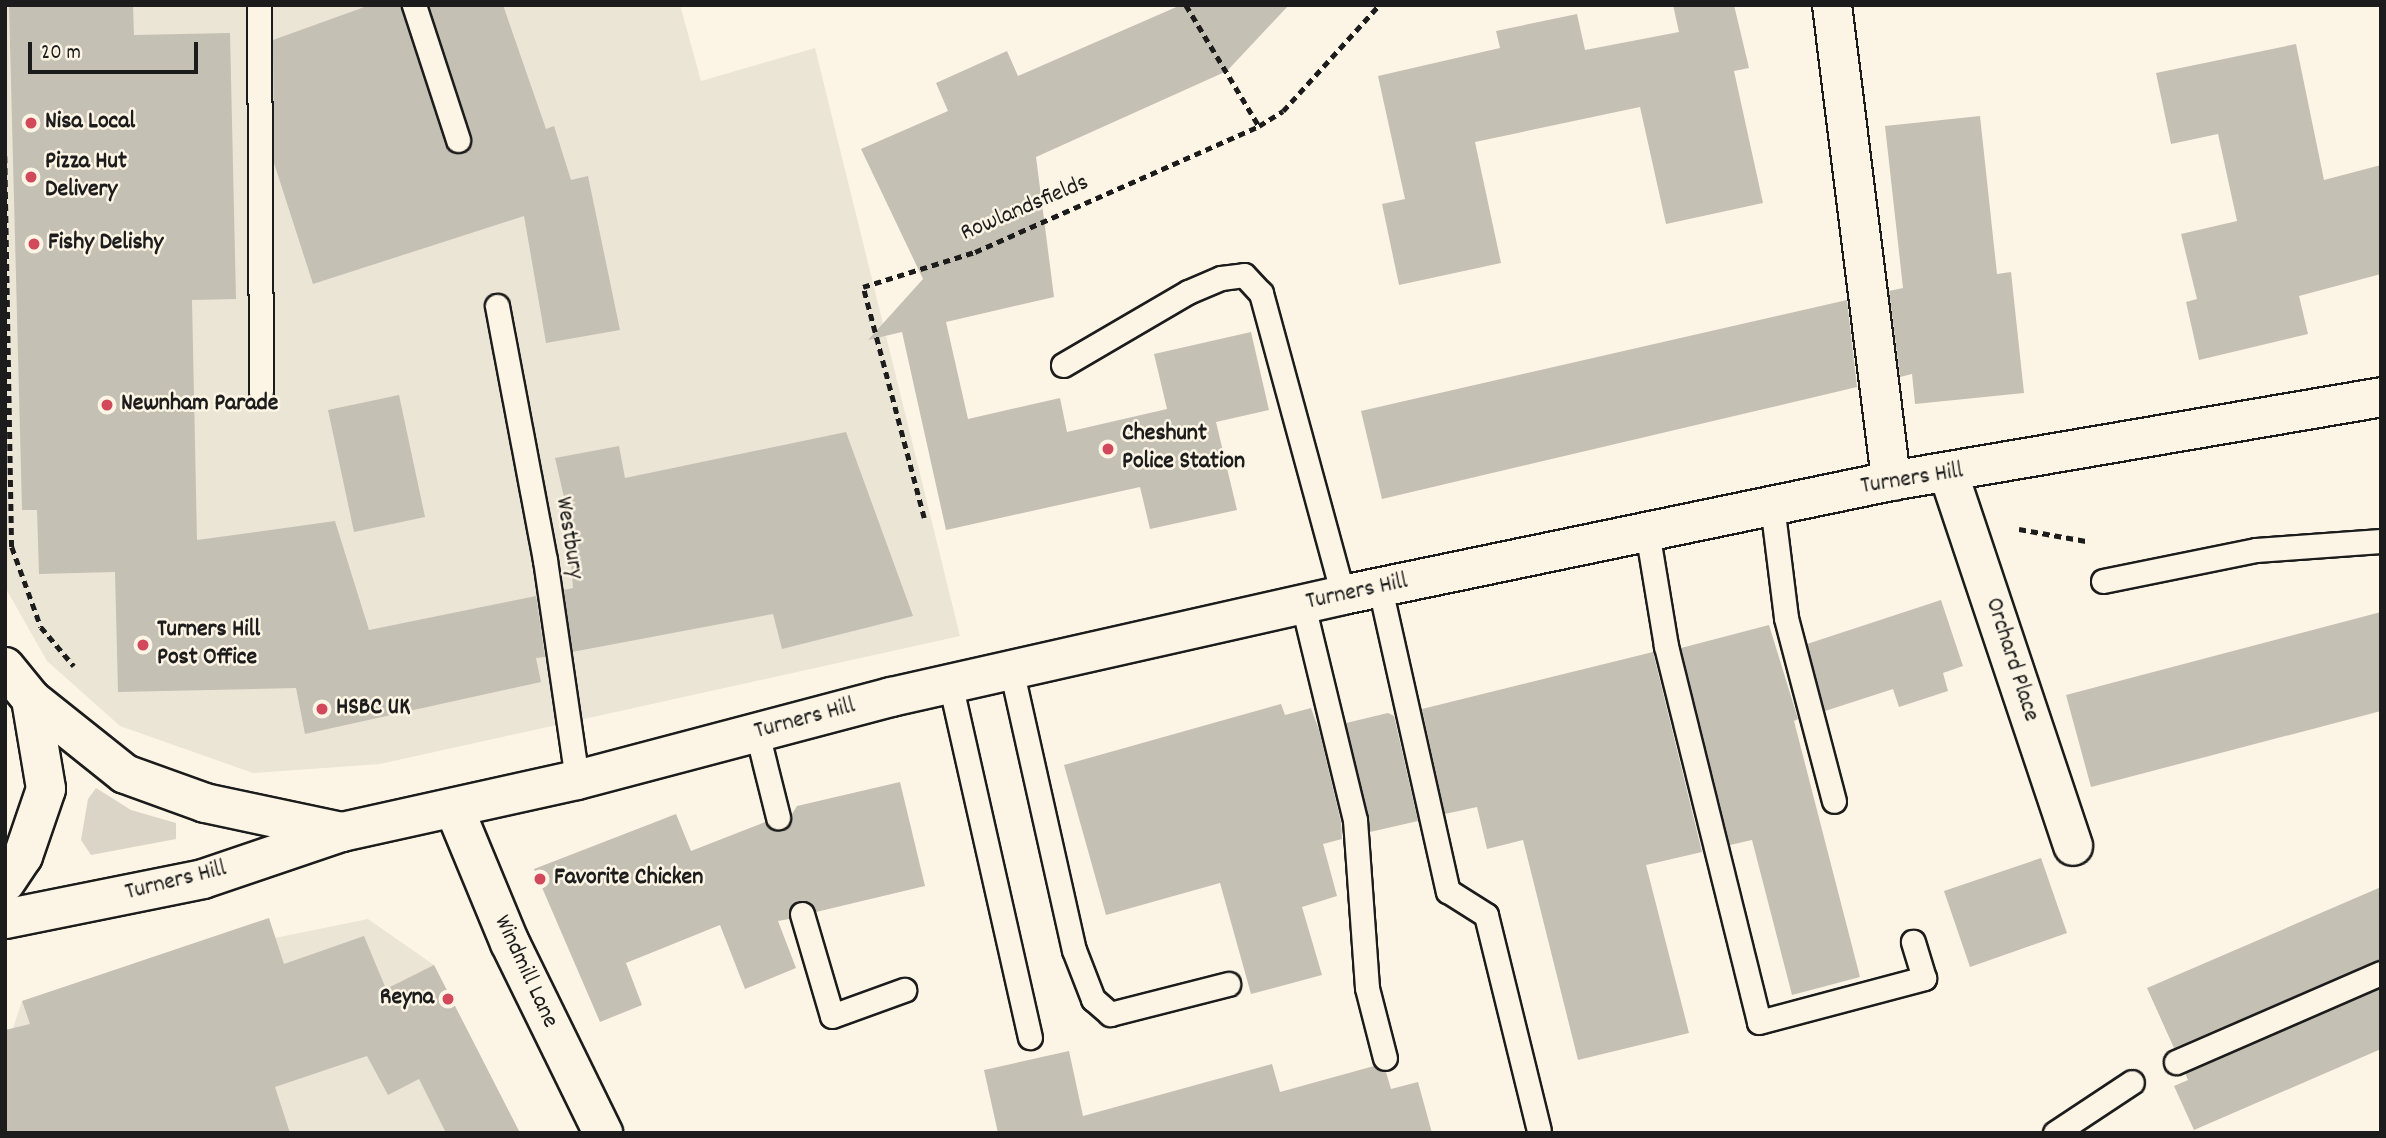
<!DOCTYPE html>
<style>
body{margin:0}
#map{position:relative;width:2386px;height:1138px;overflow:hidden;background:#fcf5e5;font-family:Dekko,sans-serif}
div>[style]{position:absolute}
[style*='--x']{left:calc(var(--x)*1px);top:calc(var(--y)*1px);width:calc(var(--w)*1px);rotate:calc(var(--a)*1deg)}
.built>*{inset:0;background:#ebe5d6}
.green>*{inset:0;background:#dbd5c8}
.building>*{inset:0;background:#c4c0b3}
.path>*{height:4.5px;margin-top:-2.25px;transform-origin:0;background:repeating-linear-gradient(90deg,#1c1c1c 0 7px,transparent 0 12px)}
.roads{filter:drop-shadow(2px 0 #1c1c1c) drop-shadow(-2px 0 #1c1c1c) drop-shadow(0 2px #1c1c1c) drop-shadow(0 -2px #1c1c1c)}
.service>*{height:23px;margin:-11.5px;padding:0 11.5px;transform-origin:11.5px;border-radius:11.5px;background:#fcf5e5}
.minor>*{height:38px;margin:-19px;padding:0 19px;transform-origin:19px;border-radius:19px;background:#fcf5e5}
.secondary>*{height:38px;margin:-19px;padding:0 19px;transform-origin:19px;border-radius:19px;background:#fcf5e5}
.dots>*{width:19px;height:19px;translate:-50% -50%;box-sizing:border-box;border:4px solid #fcf5e5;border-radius:50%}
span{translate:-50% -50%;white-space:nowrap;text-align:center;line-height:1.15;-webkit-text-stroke:5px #fcf5e5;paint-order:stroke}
.poi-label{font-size:24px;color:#1c1c1c;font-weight:700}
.left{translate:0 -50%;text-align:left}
.right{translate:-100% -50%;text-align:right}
.street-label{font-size:24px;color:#1c1c1c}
.frame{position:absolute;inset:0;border:7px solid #1c1c1c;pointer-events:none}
.scale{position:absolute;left:28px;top:42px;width:170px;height:32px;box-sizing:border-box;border:4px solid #1c1c1c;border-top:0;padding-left:9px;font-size:21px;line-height:24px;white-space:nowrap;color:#1c1c1c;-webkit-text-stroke:5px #fcf5e5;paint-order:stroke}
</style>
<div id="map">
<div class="built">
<div style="clip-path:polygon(5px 5px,680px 5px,701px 81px,815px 48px,960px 636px,380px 764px,253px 773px,120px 726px,47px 661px,5px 587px)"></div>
<div style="clip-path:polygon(368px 919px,434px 965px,520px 1133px,5px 1133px,13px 1028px,22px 1001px,122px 969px)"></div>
</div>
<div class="green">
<div style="clip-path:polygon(96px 788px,131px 810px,176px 823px,176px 839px,91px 855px,81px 840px,88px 799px)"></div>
</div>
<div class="building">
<div style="clip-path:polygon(9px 5px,133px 5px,134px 35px,230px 33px,236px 299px,192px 300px,197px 540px,335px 521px,369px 630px,536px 596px,545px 657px,536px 658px,541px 682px,305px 734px,296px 688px,118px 692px,115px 572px,39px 574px,37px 510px,22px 510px)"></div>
<div style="clip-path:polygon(370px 5px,400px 5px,445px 144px,456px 154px,469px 149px,471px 136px,429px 5px,503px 5px,546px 129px,554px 126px,571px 180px,588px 176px,620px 330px,546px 343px,524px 216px,313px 284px,274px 163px,273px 40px)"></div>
<div style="clip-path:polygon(1181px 5px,1289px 5px,1227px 71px,1036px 157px,1054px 297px,946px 322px,968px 419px,1060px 398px,1067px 432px,1167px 409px,1154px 354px,1251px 332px,1269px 410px,1216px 422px,1237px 510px,1150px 529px,1140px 487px,946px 530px,902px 332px,868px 340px,923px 279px,861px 149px,948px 111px,936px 83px,1007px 51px,1018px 76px)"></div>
<div style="clip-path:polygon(1673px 5px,1734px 5px,1749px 68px,1734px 71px,1763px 203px,1666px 224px,1640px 107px,1475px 142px,1501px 263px,1399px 285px,1382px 204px,1405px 199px,1378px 76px,1500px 48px,1496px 31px,1577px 14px,1585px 50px,1679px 32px)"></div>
<div style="clip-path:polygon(2296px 44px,2324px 180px,2381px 165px,2381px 274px,2299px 296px,2308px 334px,2199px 360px,2186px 302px,2197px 299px,2181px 234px,2237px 221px,2218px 134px,2171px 144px,2156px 73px)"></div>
<div style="clip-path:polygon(1980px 116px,1997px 274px,2011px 272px,2024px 393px,1915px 404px,1912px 374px,1900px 377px,1889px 291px,1903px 288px,1885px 126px)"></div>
<div style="clip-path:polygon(1847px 300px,1857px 387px,1382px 499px,1361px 411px)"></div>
<div style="clip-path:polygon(399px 395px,425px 517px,354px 532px,328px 410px)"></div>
<div style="clip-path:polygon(846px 432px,913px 616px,782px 649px,773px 614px,572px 652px,564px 590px,573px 588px,566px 506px,555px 458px,619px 446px,625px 478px)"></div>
<div style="clip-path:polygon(1941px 600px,1963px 666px,1943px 673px,1948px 691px,1899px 707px,1893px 689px,1825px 711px,1807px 644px)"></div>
<div style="clip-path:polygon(2381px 612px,2381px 711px,2091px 787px,2066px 695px)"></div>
<div style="clip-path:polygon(1769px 625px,1798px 719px,1794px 721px,1860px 977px,1792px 995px,1752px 840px,1730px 845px,1681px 648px)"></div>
<div style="clip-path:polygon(1653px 652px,1702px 852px,1646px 865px,1689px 1033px,1578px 1060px,1523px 840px,1487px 849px,1477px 807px,1445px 814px,1422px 709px)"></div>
<div style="clip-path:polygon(1281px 704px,1285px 715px,1311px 708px,1319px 730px,1341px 822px,1342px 839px,1323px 844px,1337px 896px,1302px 907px,1322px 975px,1251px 994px,1220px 883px,1106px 915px,1064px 765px)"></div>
<div style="clip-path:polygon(1388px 713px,1394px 716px,1418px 821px,1370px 832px,1346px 723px)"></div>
<div style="clip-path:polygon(900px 782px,925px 886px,816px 912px,811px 903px,797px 901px,789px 919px,778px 921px,796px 968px,745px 989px,720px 925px,626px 963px,642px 1005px,600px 1022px,534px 869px,676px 814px,691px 851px,765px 822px,782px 830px,797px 806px)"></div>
<div style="clip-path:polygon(2041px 858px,2067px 933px,1970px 967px,1944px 891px)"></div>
<div style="clip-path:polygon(2381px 887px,2381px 959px,2174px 1048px,2147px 988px)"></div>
<div style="clip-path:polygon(269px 918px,284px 964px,364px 936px,386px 989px,434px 965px,520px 1133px,446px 1133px,419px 1079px,388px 1095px,367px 1056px,275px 1087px,290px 1133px,5px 1133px,5px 1030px,30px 1024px,22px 1001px)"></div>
<div style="clip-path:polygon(2381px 988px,2381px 1049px,2194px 1130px,2174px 1086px,2188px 1080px,2185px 1073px)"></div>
<div style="clip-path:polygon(1069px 1051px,1083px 1116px,1272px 1064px,1280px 1092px,1374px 1066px,1386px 1072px,1391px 1089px,1418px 1082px,1432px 1133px,998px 1133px,984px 1070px)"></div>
</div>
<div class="path">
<div style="--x:1186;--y:5;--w:141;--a:58.9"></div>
<div style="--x:5;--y:156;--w:391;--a:89"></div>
<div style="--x:12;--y:547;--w:85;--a:70.1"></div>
<div style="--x:41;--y:627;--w:51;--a:49.8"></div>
<div style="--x:924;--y:518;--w:239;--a:-104.8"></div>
<div style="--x:863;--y:287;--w:117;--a:-17.4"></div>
<div style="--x:975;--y:252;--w:311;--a:-23.9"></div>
<div style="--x:1259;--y:126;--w:28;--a:-32"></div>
<div style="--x:1283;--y:111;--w:143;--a:-47.8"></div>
<div style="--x:2019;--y:529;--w:68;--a:10.2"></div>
</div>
<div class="roads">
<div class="service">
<div style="--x:259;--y:5;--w:386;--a:89.7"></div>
<div style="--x:414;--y:5;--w:142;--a:71.9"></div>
<div style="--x:497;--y:306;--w:258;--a:79.3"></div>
<div style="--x:545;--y:560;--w:222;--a:81.7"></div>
<div style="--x:1063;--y:365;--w:145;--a:-30.3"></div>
<div style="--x:1188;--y:292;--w:36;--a:-23"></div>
<div style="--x:1221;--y:278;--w:23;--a:-7"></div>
<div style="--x:1244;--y:275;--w:25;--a:47"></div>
<div style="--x:1261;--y:293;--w:313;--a:74.8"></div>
<div style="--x:1772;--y:505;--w:114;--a:82.9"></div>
<div style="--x:1786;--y:618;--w:189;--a:75.3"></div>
<div style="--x:1647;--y:531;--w:117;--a:80.6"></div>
<div style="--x:1666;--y:646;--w:387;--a:76.1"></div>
<div style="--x:1759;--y:1022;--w:171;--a:-14.9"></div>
<div style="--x:1924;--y:978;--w:38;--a:-107"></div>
<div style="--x:2103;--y:581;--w:156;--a:-11.5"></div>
<div style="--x:2256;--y:550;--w:125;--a:-4.1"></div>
<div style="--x:1380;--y:588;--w:311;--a:77.4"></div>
<div style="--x:1448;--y:891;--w:45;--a:32.3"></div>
<div style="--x:1486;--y:915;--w:221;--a:76.2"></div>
<div style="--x:1303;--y:605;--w:221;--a:76.4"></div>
<div style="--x:1355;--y:820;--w:168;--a:85.9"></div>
<div style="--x:1367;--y:988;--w:72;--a:75.6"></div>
<div style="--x:1012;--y:673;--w:284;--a:77.4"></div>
<div style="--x:1074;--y:950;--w:53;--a:68.8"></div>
<div style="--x:1093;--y:999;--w:23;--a:41"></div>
<div style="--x:1110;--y:1014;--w:122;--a:-14.3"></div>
<div style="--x:951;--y:687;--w:359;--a:77.3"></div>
<div style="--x:757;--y:733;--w:87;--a:76"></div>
<div style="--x:802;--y:914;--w:106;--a:73.6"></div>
<div style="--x:832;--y:1016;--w:77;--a:-19.9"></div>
<div style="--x:2176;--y:1062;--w:223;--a:-23.5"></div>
<div style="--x:2055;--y:1133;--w:92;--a:-33.5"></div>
</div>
<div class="minor">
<div style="--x:1832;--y:5;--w:480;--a:82.9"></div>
<div style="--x:1949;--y:475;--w:391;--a:71.5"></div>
<div style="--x:454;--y:808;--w:146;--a:67.5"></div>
<div style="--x:510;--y:943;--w:212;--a:63.9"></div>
</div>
<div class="secondary">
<div style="--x:5;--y:667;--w:41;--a:50.9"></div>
<div style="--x:31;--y:699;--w:91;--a:80.5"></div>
<div style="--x:46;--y:789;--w:71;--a:108.9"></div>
<div style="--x:23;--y:856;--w:32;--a:124"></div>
<div style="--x:31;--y:699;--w:120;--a:38.6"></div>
<div style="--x:125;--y:774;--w:85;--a:19.9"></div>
<div style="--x:205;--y:803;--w:140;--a:12"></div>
<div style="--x:5;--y:919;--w:202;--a:-11.4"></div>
<div style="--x:203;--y:879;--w:147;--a:-18.7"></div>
<div style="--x:342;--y:832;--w:241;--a:-12.5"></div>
<div style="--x:577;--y:780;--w:325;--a:-14.8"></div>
<div style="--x:891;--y:697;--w:463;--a:-12.7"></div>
<div style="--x:1343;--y:595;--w:560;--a:-11.75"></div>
<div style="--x:1891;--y:481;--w:497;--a:-9.7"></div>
</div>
</div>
<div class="dots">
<div style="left:31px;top:123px;background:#d1495b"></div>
<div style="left:31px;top:177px;background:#d1495b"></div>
<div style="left:34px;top:244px;background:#d1495b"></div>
<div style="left:107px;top:405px;background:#d1495b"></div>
<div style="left:1108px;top:449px;background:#d1495b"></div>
<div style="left:143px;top:645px;background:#d1495b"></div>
<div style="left:322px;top:709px;background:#d1495b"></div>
<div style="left:540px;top:879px;background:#d1495b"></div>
<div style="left:448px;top:999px;background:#d1495b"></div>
</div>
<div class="poi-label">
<span class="left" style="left:45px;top:123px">Nisa Local</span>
<span class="left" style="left:45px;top:177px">Pizza Hut<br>Delivery</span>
<span class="left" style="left:48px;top:244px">Fishy Delishy</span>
<span class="left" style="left:121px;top:405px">Newnham Parade</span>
<span class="left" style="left:1122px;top:449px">Cheshunt<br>Police Station</span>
<span class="left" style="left:157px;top:645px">Turners Hill<br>Post Office</span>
<span class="left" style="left:336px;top:709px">HSBC UK</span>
<span class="left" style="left:554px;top:879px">Favorite Chicken</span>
<span class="right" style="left:434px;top:999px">Reyna</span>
</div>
<div class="street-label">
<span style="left:1025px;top:209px;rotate:-23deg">Rowlandsfields</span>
<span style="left:1912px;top:480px;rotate:-9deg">Turners Hill</span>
<span style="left:568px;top:538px;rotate:81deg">Westbury</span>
<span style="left:1357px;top:593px;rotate:-12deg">Turners Hill</span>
<span style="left:2011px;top:660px;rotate:72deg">Orchard Place</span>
<span style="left:805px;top:720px;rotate:-15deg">Turners Hill</span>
<span style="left:176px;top:882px;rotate:-14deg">Turners Hill</span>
<span style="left:525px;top:972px;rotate:65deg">Windmill Lane</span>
</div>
<div class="frame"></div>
<div class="scale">20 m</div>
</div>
